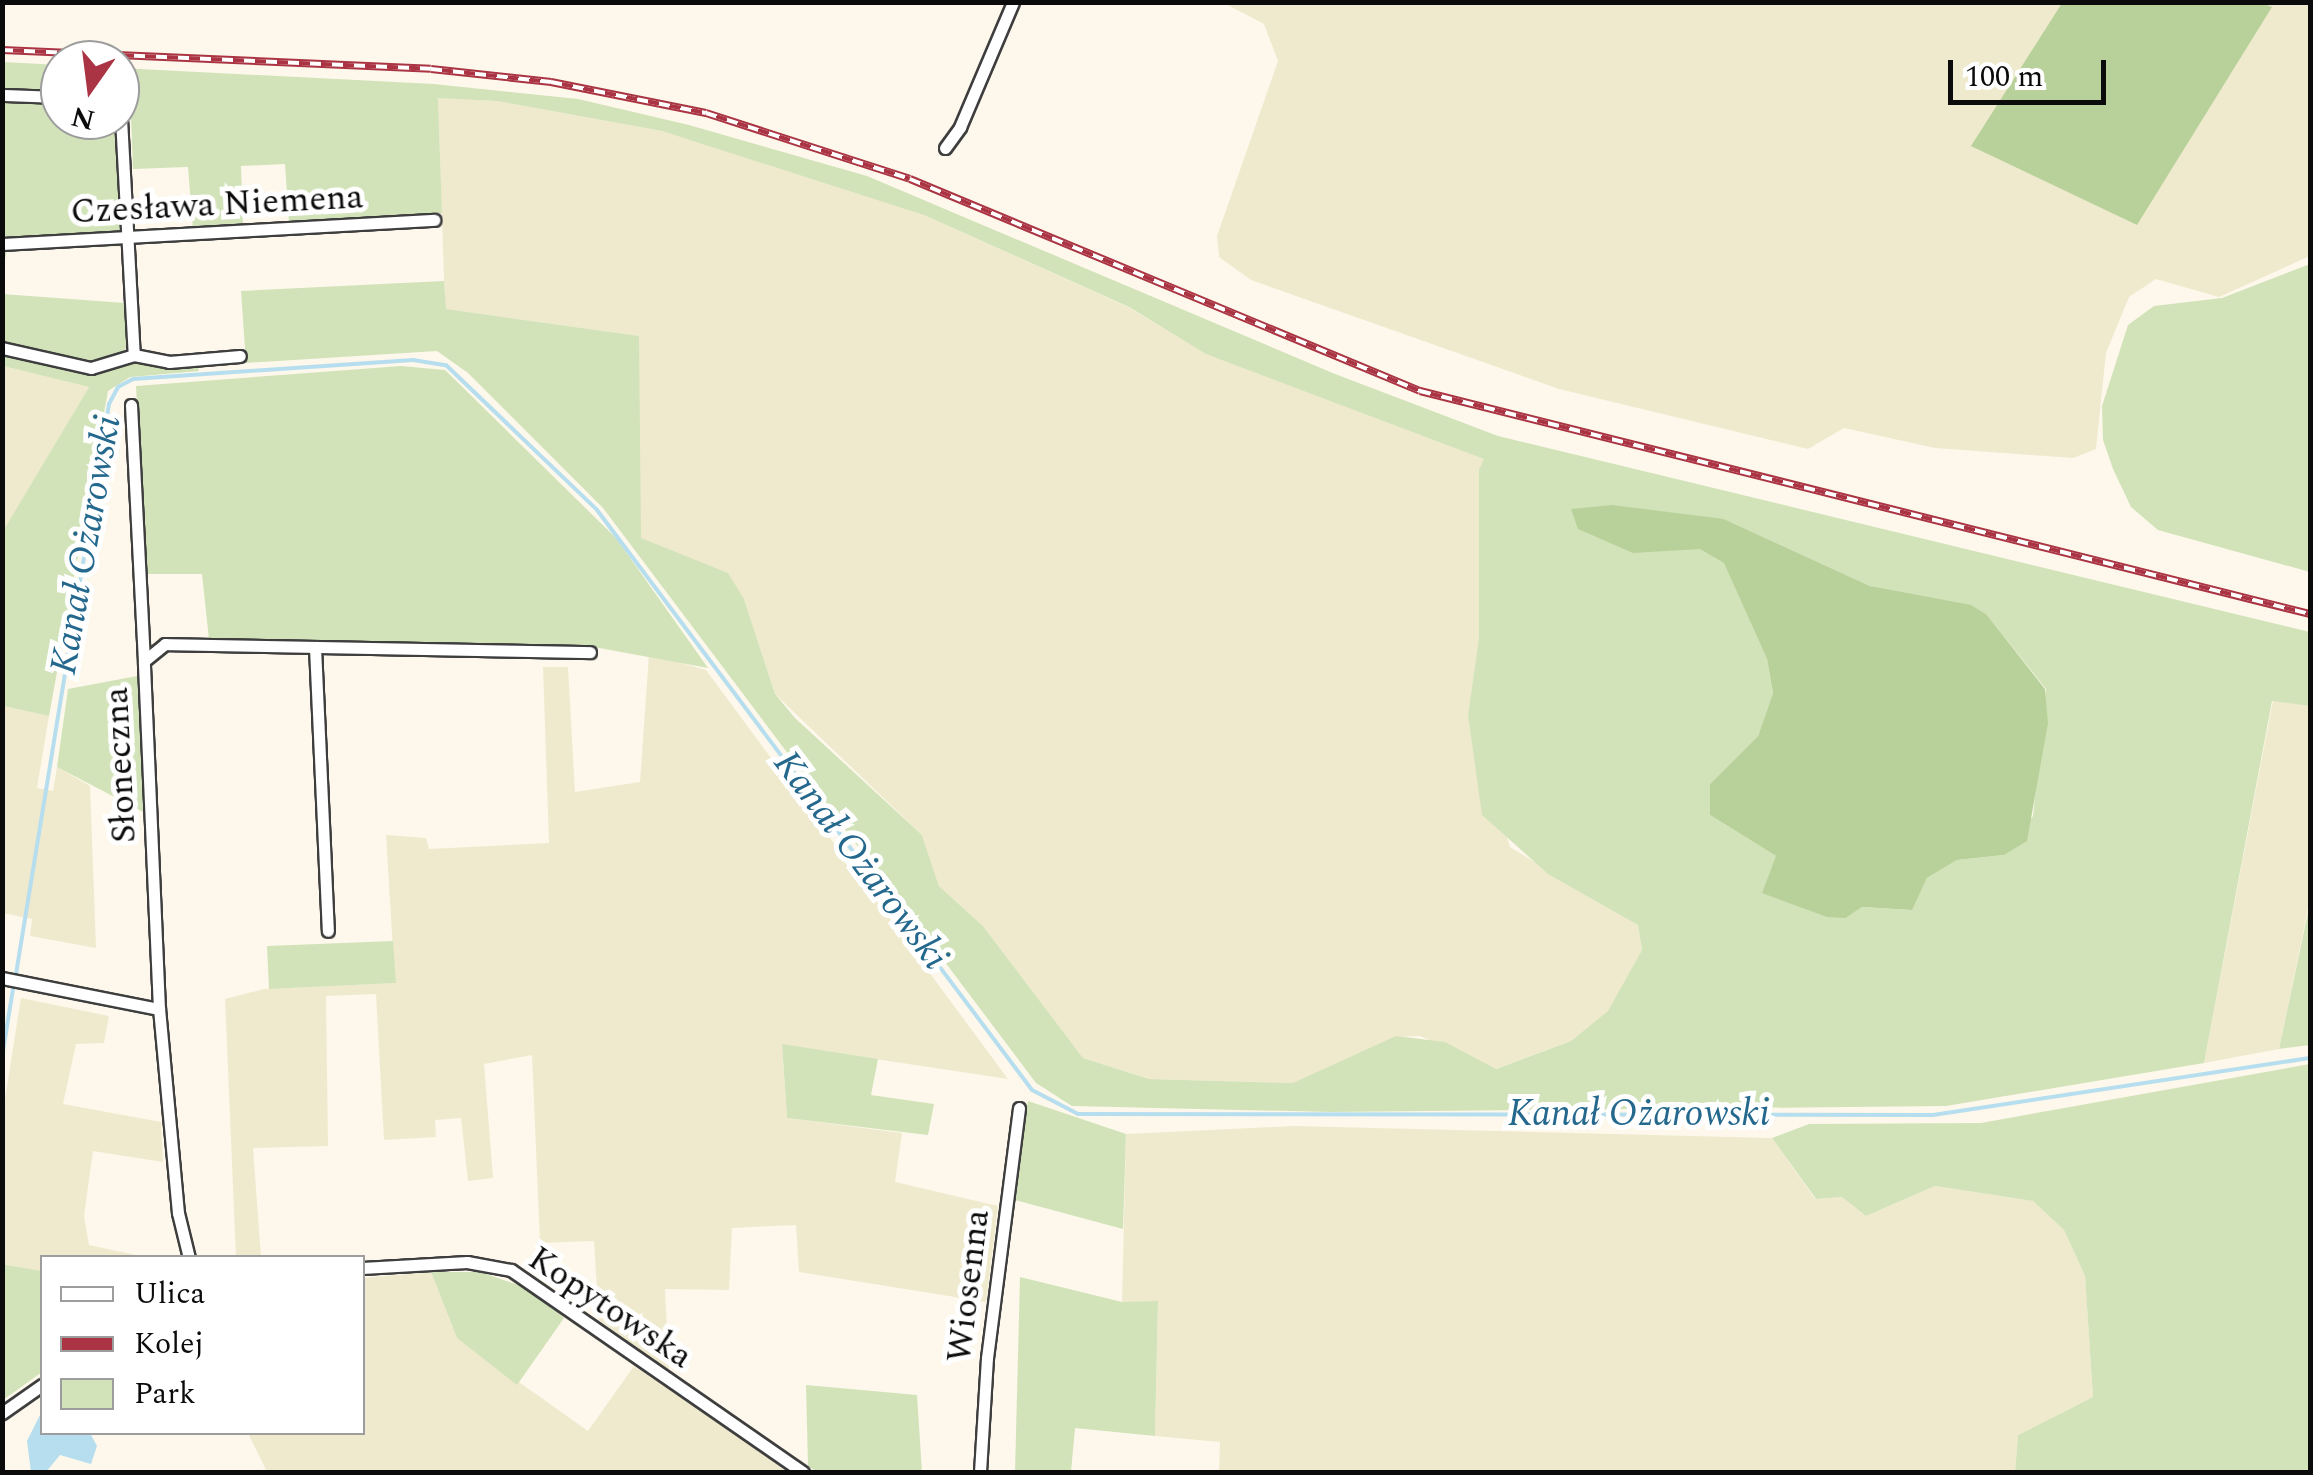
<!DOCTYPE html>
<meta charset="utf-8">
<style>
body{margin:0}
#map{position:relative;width:2313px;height:1475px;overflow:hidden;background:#fdf8eb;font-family:Spectral,serif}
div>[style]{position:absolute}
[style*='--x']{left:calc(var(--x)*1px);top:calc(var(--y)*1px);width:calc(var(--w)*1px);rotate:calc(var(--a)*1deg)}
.farmland>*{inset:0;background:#efeace}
.green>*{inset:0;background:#d2e3b9}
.forest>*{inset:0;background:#b8d19a}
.water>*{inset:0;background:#b6deee}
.stream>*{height:4px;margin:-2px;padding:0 2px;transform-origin:2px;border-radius:2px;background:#b6deee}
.roads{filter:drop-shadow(2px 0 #3e3e3e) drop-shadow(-2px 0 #3e3e3e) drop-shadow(0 2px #3e3e3e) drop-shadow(0 -2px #3e3e3e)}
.street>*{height:11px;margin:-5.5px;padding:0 5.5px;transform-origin:5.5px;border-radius:5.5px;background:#fff}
.rail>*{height:8px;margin-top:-4px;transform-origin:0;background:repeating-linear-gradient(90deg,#fff 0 11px,#aa3443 0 22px);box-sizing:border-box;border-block:2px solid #aa3443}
span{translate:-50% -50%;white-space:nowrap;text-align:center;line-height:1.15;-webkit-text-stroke:10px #fff;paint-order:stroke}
.street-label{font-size:35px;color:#0b0b0b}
.water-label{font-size:38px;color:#24688d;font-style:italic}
.frame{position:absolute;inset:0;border:5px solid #0b0b0b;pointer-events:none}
.legend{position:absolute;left:40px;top:1255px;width:325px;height:180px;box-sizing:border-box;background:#fff;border:2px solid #9d9d9d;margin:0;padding:12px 18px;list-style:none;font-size:30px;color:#0b0b0b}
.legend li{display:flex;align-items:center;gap:20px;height:50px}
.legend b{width:50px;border:2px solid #9d9d9d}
.north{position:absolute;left:40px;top:40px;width:100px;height:100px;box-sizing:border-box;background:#fff;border:2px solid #9d9d9d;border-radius:50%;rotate:194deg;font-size:28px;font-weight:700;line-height:40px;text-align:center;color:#0b0b0b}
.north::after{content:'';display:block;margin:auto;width:35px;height:45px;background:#aa3443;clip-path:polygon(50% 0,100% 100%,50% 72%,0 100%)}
.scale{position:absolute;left:1948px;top:60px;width:158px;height:45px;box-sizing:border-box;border:5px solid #0b0b0b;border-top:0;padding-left:12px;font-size:30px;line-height:35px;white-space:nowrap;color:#0b0b0b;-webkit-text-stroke:8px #fff;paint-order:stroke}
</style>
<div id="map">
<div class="farmland">
<div style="clip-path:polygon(1224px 3px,2310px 3px,2310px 256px,2219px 297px,2156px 279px,2129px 297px,2106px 353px,2096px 449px,2073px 458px,1935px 448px,1844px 428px,1808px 449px,1559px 389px,1251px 280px,1219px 257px,1217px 236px,1278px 61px,1264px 24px)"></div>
<div style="clip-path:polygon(438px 97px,497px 101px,662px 131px,834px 183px,924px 215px,1128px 307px,1207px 354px,1485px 459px,1479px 637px,1468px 715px,1510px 847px,1638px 925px,1642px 950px,1609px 1011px,1571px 1041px,1495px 1069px,1420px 1036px,1396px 1037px,1294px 1083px,1149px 1079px,1083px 1058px,983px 926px,939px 886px,922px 835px,775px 694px,744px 599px,640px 538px,638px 336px,445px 309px)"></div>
<div style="clip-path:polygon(3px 366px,89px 387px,3px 533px)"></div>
<div style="clip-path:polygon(649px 654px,706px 670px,1008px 1079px,782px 1045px,787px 1118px,902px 1133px,895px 1182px,998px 1206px,986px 1302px,799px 1272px,796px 1225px,732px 1228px,729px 1290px,665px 1289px,669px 1372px,599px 1320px,594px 1241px,540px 1243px,532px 1055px,484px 1064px,493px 1178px,468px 1181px,461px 1118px,435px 1120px,436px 1137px,384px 1140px,376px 994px,326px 996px,328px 1146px,253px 1148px,261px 1257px,236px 1257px,225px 999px,264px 989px,395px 983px,386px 835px,426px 838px,429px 849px,549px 843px,543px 667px,568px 667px,575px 792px,640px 782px)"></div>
<div style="clip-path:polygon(2273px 700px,2310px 706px,2310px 899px,2279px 1049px,2204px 1063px)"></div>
<div style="clip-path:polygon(2px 706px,49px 716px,37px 788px,53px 791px,57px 767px,90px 786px,96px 948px,30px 936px,32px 919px,3px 913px)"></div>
<div style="clip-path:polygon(21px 998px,109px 1016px,104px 1043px,76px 1044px,63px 1104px,161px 1122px,163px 1162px,93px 1151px,84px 1216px,89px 1245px,145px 1257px,42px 1258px,42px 1271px,3px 1264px,3px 1111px)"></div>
<div style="clip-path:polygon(1294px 1126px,1772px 1138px,1815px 1199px,1842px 1197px,1866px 1216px,1935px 1186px,2033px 1201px,2064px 1230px,2085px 1276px,2093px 1397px,2018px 1435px,2015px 1472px,1219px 1472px,1220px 1442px,1155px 1436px,1158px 1302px,1122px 1302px,1126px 1134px)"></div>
<div style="clip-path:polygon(431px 1272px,457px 1338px,588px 1431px,634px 1366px,792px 1472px,267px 1472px,248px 1433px,362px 1432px,363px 1278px)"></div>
</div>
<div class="green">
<div style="clip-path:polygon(3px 62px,60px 65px,60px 90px,3px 88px)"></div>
<div style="clip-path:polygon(evenodd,120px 68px,434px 84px,578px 99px,689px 125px,867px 176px,1335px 374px,1498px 436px,2310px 632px,2310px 706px,2272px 701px,2204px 1063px,1946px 1106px,1331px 1112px,1072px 1106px,1036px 1083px,603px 508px,468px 373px,437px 351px,246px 363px,241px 291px,444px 281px,446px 309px,639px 336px,641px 538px,728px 573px,744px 599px,775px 694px,795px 718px,922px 835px,939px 886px,983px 926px,1083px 1058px,1149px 1079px,1293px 1083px,1396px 1036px,1445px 1042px,1496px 1069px,1571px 1041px,1608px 1011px,1642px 950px,1638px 925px,1548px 874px,1482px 815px,1468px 715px,1479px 637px,1479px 470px,1484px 459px,1206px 354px,1129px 307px,924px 215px,662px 131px,497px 101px,438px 98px,442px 213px,289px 223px,285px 164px,241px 166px,243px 225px,193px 230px,188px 167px,133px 169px,130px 92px,120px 91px,120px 68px,1724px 519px,1870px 586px,1987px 615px,2046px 689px,2033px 816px,2004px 855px,1957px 860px,1927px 878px,1911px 910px,1862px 907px,1846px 918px,1776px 856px,1710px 815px,1710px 784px,1758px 736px,1773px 693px,1767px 659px,1725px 563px,1701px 549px,1724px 519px)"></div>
<div style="clip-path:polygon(2px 98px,60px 101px,60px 120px,120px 120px,125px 246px,7px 250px,3px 268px)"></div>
<div style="clip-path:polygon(2310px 264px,2310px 572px,2158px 530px,2131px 507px,2113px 469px,2103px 440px,2102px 406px,2128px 325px,2154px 306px,2222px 298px)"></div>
<div style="clip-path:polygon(2px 294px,125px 303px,126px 348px,118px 357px,90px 360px,3px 343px)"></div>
<div style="clip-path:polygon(3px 351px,94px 370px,132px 361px,197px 364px,199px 371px,130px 377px,108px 391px,49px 716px,3px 706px,2px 533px,89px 387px,3px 366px)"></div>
<div style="clip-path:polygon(401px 366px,445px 370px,616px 538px,708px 668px,594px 647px,209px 640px,202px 574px,146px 574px,136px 386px)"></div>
<div style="clip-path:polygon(137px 676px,147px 814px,57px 767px,68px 689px)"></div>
<div style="clip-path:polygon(2310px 903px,2310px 1045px,2279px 1049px)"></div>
<div style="clip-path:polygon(393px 941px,396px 983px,269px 989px,267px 946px)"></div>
<div style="clip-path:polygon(782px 1044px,878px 1059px,871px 1095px,934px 1104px,928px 1135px,787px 1118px)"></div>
<div style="clip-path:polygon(2310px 1064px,2310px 1472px,2015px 1472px,2018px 1435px,2093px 1397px,2085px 1276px,2064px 1230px,2033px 1201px,1935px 1186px,1866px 1216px,1842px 1197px,1816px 1199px,1772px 1138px,1809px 1124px,1981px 1123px)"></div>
<div style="clip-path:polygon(1028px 1101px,1126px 1134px,1123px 1229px,1011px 1199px)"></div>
<div style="clip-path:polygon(2px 1264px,42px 1271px,42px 1372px,3px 1400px)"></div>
<div style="clip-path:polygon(431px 1272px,480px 1272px,530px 1289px,564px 1318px,517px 1385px,457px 1338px)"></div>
<div style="clip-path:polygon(1020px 1277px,1122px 1302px,1158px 1301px,1155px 1436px,1075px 1428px,1071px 1472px,1015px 1472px)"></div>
<div style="clip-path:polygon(806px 1385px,917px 1395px,922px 1472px,817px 1472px,808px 1466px)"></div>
</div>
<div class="forest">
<div style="clip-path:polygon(2259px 2px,2272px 7px,2137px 225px,1971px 146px,2062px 3px)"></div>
<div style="clip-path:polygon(1612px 505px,1724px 519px,1870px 586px,1971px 605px,1987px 615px,2045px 689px,2048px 723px,2027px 841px,2004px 855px,1957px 860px,1927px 878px,1912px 910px,1862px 907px,1846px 918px,1827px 917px,1762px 893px,1776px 856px,1710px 815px,1710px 784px,1758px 736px,1773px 693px,1767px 659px,1724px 563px,1700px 549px,1633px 553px,1578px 529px,1571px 509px)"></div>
</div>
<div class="water">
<div style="clip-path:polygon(42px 1411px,42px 1432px,90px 1433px,97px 1446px,91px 1464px,60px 1455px,46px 1472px,31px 1472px,27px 1441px)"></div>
</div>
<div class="stream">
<div style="--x:16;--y:974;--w:578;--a:-80.73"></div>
<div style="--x:109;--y:404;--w:19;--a:-62"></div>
<div style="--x:118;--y:387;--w:17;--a:-28"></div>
<div style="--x:133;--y:379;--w:281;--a:-3.9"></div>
<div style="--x:413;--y:360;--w:33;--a:9"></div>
<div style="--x:446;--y:365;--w:209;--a:43.8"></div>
<div style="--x:597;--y:510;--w:725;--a:53.13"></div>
<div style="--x:1032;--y:1090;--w:52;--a:27.6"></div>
<div style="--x:1078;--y:1114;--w:855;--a:0.07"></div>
<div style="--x:1933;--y:1115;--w:381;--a:-8.6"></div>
<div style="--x:2;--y:1057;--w:69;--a:-80.8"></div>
</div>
<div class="roads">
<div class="street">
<div style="--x:2;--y:95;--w:58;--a:2"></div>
<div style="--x:120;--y:100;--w:255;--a:86.9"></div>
<div style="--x:945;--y:148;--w:26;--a:-54"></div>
<div style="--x:960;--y:127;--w:136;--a:-67"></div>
<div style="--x:2;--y:244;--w:433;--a:-3.2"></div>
<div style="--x:2;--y:348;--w:91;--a:12.7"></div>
<div style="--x:91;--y:368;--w:45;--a:-16.8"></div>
<div style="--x:134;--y:355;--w:36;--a:11"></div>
<div style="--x:169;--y:362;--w:71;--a:-4.8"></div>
<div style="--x:131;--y:405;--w:256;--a:87.1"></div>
<div style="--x:315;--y:647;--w:284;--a:87.4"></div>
<div style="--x:2;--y:978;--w:160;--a:11.2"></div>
<div style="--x:189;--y:1258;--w:46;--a:-103.7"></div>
<div style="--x:178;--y:1213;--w:205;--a:-95.3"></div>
<div style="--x:159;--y:1009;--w:348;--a:-92.5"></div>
<div style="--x:144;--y:661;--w:27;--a:-39"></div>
<div style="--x:165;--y:644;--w:425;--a:1.1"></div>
<div style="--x:362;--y:1268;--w:105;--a:-3.3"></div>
<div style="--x:467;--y:1262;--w:45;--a:10.3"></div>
<div style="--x:511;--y:1270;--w:355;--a:34.7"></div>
<div style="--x:2;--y:1413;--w:49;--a:-35"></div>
<div style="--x:980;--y:1472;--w:114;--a:-86.5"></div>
<div style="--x:987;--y:1358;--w:252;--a:-82.7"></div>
</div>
</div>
<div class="rail">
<div style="--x:2;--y:50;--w:429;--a:2.5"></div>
<div style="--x:431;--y:69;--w:121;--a:6.2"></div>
<div style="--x:551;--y:82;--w:158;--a:11.3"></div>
<div style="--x:706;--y:113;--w:214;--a:17.9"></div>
<div style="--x:910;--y:179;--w:552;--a:22.57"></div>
<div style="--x:1420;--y:391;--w:918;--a:14.07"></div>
</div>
<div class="street-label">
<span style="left:217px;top:205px;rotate:-3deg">Czesława Niemena</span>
<span style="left:121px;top:765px;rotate:-93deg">Słoneczna</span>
<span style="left:969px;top:1286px;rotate:-83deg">Wiosenna</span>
<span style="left:610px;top:1308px;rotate:34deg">Kopytowska</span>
</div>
<div class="water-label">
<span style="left:87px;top:545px;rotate:-80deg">Kanał Ożarowski</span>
<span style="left:860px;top:861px;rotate:53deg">Kanał Ożarowski</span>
<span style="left:1639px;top:1115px">Kanał Ożarowski</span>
</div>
<div class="frame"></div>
<ul class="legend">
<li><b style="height:12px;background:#fff"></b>Ulica</li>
<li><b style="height:12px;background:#aa3443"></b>Kolej</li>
<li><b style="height:28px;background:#d2e3b9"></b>Park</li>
</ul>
<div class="north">N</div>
<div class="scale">100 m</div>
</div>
